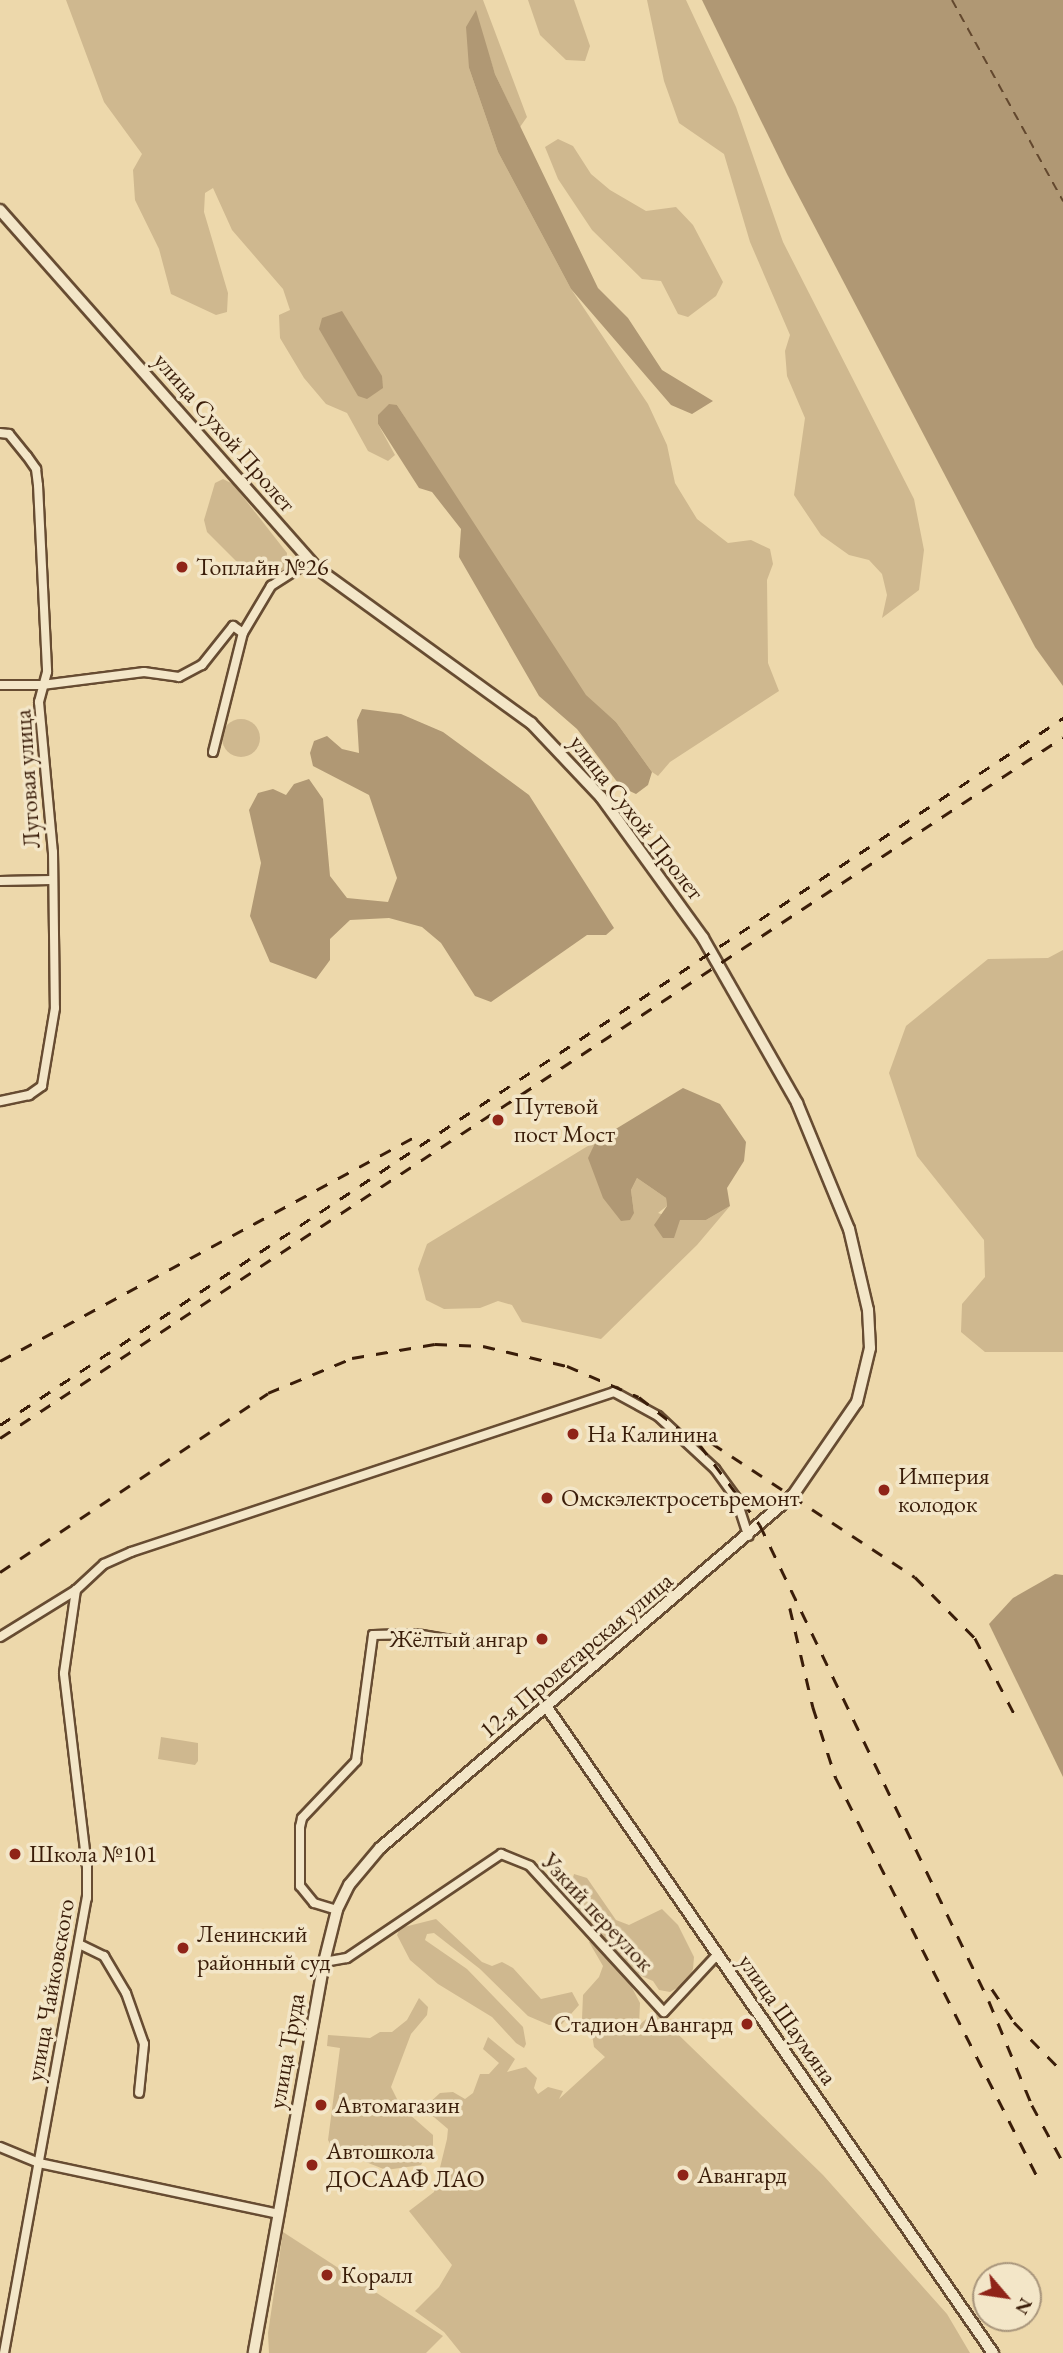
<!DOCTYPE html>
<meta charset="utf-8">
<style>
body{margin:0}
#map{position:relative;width:1063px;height:2353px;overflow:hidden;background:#edd8ab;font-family:"EB Garamond",serif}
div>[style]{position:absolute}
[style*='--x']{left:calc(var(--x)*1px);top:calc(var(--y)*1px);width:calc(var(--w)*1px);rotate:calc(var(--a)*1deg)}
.green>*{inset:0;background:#cfb88f}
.round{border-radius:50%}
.water>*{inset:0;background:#b09874}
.ferry>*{height:2px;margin-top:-1px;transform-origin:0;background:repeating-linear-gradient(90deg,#63482e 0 9px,transparent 0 16px)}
.roads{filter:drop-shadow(2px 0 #674c32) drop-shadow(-2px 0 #674c32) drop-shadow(0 2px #674c32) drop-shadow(0 -2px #674c32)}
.minor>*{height:8px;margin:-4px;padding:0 4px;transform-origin:4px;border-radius:4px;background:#f3e6c8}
.secondary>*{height:10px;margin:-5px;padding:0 5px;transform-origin:5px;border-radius:5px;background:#f3e6c8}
.rail>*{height:2.5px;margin-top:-1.25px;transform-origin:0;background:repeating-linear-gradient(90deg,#3a1d09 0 12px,transparent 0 24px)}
.dots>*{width:19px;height:19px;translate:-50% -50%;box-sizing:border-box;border:4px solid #f3e6c8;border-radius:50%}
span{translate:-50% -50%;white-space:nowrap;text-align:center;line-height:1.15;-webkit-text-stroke:7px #f3e6c8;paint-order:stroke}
.street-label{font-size:24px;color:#3a1d09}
.poi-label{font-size:24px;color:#3a1d09}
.left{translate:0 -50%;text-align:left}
.right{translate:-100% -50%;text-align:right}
.north{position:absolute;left:972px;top:2262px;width:70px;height:70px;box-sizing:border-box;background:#f3e6c8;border:2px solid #a9967c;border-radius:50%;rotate:119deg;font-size:19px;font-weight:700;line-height:28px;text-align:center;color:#3a1d09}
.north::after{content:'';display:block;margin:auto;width:24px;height:32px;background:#8f2418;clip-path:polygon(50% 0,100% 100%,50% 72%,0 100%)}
</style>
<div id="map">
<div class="green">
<div style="clip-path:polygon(66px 0,483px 0,527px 117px,520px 127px,495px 74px,475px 13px,469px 68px,498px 152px,571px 289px,648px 404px,667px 445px,675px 483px,697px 519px,728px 543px,751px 540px,770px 549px,773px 564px,767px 580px,768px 663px,779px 691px,670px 762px,658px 776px,652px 772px,616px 722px,586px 696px,545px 638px,397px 405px,378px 424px,395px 455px,388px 461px,368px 451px,347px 413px,326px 404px,304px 378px,280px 338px,279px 315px,290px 310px,283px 289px,232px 230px,213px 188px,205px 193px,204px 212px,228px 293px,227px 312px,216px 315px,171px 294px,159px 249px,135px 200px,133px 170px,142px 154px,104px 102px)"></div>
<div style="clip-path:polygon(528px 0,574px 0,590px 46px,585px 61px,566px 60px,540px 35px)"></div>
<div style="clip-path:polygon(647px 0,686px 0,736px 107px,783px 242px,914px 499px,924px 550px,919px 590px,882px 618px,887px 595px,882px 574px,869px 560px,849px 555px,821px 535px,794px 495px,805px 418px,787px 376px,785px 351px,790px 335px,750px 242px,724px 154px,679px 123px,664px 81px)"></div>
<div style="clip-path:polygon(558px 139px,573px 146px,591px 174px,610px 190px,646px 211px,676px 207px,693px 225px,723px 282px,716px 296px,688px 317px,678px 314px,661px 281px,642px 279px,592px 230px,558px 179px,545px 147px)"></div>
<div style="clip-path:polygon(223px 479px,233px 484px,287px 553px,286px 571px,264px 574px,244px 569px,207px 532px,204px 520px,215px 483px)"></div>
<div class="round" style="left:222px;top:719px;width:38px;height:38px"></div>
<div style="clip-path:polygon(1063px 950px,1063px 1352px,985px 1352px,961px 1332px,962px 1304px,985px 1277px,984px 1240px,917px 1156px,889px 1073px,906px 1026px,988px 959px,1048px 958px)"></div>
<div style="clip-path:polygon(596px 1141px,589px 1158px,634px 1213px,631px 1190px,637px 1178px,666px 1198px,667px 1206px,658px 1213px,680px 1220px,706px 1220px,730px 1206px,697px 1245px,601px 1339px,522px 1322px,512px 1305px,498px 1301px,480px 1308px,444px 1309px,426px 1300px,418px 1269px,427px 1244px)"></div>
<div style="clip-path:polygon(161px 1737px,198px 1743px,198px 1761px,195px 1765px,158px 1759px)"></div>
<div style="clip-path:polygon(574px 1874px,587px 1878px,616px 1920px,629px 1925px,662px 1909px,678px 1925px,694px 1957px,693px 1969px,686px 1983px,670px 1992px,659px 1990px,653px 1981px,637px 1974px,628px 1980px,640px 2003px,639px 2025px,655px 2012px,823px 2175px,947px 2314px,970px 2353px,461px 2353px,444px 2332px,415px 2311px,439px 2287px,452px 2265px,409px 2211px,434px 2192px,447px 2139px,448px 2129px,428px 2112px,427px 2105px,440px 2093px,453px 2092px,465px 2099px,473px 2093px,480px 2074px,489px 2074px,499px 2063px,483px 2049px,488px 2037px,515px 2059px,507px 2072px,526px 2067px,537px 2078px,534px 2088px,538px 2094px,548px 2087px,563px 2091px,559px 2099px,605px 2057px,594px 2047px,591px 2028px,582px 2019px,583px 1995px,599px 1977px,603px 1966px,589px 1942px,600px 1934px,568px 1896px)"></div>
<div style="clip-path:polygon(436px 1919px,482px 1962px,492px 1966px,502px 1962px,513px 1968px,541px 1999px,572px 1992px,579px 2005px,562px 2024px,549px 2025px,528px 2016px,480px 1969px,434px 1933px,427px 1934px,425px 1940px,467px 1969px,523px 2027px,526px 2044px,524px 2048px,516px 2043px,492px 2017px,438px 1984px,410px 1960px,397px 1935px,400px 1928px)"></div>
<div style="clip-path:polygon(419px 1998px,428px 2007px,427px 2015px,411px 2034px,391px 2087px,401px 2107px,433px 2135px,433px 2145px,421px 2165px,386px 2170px,333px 2149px,328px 2140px,340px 2048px,327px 2046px,328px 2035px,370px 2038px,380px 2032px,392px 2032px,407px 2020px)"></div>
<div style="clip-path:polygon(283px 2232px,443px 2336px,426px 2353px,269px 2353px,268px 2333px)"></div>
</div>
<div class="water">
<div style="clip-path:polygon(702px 0,1063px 0,1063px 686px,1035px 647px,787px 174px)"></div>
<div style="clip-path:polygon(476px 10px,495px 74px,598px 288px,628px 318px,662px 370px,713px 401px,692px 414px,671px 405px,571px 289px,498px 152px,469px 68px,466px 27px)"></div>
<div style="clip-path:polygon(342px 311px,382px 376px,383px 388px,367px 399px,358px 396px,319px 329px,322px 318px)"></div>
<div style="clip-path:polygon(389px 404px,397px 405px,586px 695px,616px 722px,652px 772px,648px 785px,636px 794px,621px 787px,577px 729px,539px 696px,459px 557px,461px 529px,432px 492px,419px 488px,378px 424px,378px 415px)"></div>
<div style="clip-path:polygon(362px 709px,401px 714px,443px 732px,529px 795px,614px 928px,606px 935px,587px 935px,491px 1002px,475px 996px,441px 943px,422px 927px,389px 918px,350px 920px,330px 939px,330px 960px,316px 979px,270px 962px,250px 916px,261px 863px,249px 810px,258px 793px,273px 789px,286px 795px,294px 784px,309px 779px,323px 799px,330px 876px,347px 898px,388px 902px,397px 878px,369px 795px,313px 766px,310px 753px,314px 741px,327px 736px,342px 749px,359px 753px,357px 720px)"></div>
<div style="clip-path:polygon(683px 1088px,720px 1104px,746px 1142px,744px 1161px,727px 1188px,730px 1206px,706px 1220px,680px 1220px,674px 1238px,663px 1238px,654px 1225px,667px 1206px,666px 1198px,637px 1178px,631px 1190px,634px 1213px,630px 1220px,621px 1221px,603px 1198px,588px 1158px,596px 1141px)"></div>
<div style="clip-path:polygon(1055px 1574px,1063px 1575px,1063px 1777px,989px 1624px,1013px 1598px)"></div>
</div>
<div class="ferry">
<div style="--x:952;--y:0;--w:230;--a:61.1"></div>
</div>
<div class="roads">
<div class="minor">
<div style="--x:0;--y:433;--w:9;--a:6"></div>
<div style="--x:9;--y:434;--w:28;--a:51"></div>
<div style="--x:27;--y:456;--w:16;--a:55"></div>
<div style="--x:36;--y:469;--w:16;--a:83"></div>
<div style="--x:38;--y:485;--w:187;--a:87.2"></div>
<div style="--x:47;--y:672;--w:31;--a:105"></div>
<div style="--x:39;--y:702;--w:151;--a:84.7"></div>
<div style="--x:53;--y:852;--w:156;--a:89.3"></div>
<div style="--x:55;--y:1008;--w:79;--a:99.5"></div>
<div style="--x:42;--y:1086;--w:16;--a:145"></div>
<div style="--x:29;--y:1095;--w:30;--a:168"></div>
<div style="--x:0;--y:685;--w:42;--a:0"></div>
<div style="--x:42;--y:685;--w:103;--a:-7.3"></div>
<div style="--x:144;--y:672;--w:35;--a:8"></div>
<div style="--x:179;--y:677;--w:26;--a:-28"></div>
<div style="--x:202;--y:665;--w:50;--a:-51.5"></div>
<div style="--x:233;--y:626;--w:12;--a:35"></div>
<div style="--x:213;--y:752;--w:123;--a:-75.9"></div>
<div style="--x:243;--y:633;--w:55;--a:-59.2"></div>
<div style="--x:271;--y:586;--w:46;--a:-32.7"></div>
<div style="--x:0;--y:881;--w:51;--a:-1.1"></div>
<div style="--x:0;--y:1637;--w:89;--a:-31.7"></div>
<div style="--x:76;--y:1590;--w:38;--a:-43"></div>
<div style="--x:104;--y:1564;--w:30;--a:-24"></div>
<div style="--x:131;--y:1552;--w:509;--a:-18.33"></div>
<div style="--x:614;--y:1392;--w:50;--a:28.6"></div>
<div style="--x:658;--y:1416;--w:78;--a:42.9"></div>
<div style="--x:715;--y:1469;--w:36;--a:54"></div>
<div style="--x:736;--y:1498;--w:40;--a:72"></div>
<div style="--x:337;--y:1910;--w:24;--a:-163"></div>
<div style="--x:314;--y:1903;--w:22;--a:-129"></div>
<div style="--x:300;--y:1886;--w:59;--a:-90"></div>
<div style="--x:300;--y:1827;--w:9;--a:-77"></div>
<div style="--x:302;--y:1818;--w:79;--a:-46.5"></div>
<div style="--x:356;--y:1761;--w:127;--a:-82.3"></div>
<div style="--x:373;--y:1635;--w:43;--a:-1.3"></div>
<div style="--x:416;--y:1634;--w:55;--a:9.5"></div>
<div style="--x:79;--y:1944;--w:28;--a:26"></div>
<div style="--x:104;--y:1956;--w:43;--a:59.3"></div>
<div style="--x:126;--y:1993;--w:54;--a:70.6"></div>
<div style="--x:144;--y:2044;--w:49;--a:95.8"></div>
<div style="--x:324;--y:1962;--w:23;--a:-10"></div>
<div style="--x:347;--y:1958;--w:186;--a:-34"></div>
<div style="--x:501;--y:1854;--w:31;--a:22"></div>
<div style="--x:530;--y:1866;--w:198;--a:47.5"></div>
<div style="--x:664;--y:2012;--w:78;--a:-47.1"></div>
<div style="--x:0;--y:2147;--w:42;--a:22.3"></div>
<div style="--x:39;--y:2163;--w:244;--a:12"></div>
<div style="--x:4;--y:2353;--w:463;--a:-79.7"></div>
<div style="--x:87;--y:1898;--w:31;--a:-90"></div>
<div style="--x:87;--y:1867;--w:195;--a:-96.8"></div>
<div style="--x:64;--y:1673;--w:84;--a:-81.8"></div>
</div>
<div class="secondary">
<div style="--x:0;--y:210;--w:480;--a:48.5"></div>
<div style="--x:318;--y:569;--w:263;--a:35.9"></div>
<div style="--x:531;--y:723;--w:102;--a:46.6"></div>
<div style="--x:601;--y:797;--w:174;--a:54.1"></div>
<div style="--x:703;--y:938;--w:190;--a:60.3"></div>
<div style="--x:797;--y:1103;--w:136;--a:67.6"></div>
<div style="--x:849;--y:1229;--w:83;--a:76.8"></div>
<div style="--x:868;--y:1310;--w:38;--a:87"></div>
<div style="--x:870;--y:1348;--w:56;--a:103.5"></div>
<div style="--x:857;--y:1402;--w:113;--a:124.5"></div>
<div style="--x:793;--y:1495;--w:543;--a:139.48"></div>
<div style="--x:380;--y:1848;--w:48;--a:130"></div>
<div style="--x:349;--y:1885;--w:28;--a:116"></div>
<div style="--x:337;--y:1910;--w:54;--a:104"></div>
<div style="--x:324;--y:1962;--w:397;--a:100.2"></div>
<div style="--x:548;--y:1709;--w:783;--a:55.36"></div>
</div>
</div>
<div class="rail">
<div style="--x:0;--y:1361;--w:473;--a:-28.4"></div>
<div style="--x:0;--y:1425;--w:1277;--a:-33.63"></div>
<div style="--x:692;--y:1430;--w:267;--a:33.4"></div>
<div style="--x:915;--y:1577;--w:86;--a:45.5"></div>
<div style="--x:975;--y:1638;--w:91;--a:62.6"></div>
<div style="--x:0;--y:1438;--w:1273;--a:-33.4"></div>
<div style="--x:0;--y:1572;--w:322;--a:-33.7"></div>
<div style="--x:268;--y:1393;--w:91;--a:-22.6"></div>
<div style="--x:352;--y:1358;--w:84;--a:-9.6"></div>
<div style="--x:435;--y:1344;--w:48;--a:2.4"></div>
<div style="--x:483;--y:1346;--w:86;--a:13.4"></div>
<div style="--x:567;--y:1366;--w:78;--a:23.3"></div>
<div style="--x:639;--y:1397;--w:78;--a:38.2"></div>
<div style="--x:700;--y:1445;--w:100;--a:53.1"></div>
<div style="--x:760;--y:1525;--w:528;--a:64.31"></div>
<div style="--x:989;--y:2001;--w:113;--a:67.5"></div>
<div style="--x:1032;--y:2105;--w:65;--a:61.5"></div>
<div style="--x:790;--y:1608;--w:102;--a:76.9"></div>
<div style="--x:813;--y:1707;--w:75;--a:72.1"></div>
<div style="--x:836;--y:1778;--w:446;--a:63.2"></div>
<div style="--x:992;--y:1989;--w:40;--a:56"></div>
<div style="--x:1014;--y:2022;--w:70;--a:45.6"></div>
</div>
<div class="dots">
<div style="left:182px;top:567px;background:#8f2418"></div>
<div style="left:498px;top:1120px;background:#8f2418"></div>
<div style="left:573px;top:1434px;background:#8f2418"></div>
<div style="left:884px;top:1490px;background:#8f2418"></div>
<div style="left:547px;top:1498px;background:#8f2418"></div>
<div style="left:542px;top:1639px;background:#8f2418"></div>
<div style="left:15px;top:1854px;background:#8f2418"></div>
<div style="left:183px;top:1948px;background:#8f2418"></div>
<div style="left:747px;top:2024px;background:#8f2418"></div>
<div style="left:321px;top:2105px;background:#8f2418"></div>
<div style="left:312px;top:2165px;background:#8f2418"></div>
<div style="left:683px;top:2175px;background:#8f2418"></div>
<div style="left:327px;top:2275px;background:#8f2418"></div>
</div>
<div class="street-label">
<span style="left:225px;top:432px;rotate:49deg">улица Сухой Пролет</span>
<span style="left:27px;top:779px;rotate:-94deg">Луговая улица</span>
<span style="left:637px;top:817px;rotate:52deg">улица Сухой Пролет</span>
<span style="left:576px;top:1655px;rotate:-40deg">12-я Пролетарская улица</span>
<span style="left:598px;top:1912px;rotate:47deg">Узкий переулок</span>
<span style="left:50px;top:1990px;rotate:-80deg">улица Чайковского</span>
<span style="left:788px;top:2019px;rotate:55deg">улица Шаумяна</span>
<span style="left:286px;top:2051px;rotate:-80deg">улица Труда</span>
</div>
<div class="poi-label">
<span class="left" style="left:196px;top:567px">Топлайн №26</span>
<span class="left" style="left:514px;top:1120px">Путевой<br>пост Мост</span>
<span class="left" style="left:587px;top:1434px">На Калинина</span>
<span class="left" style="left:898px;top:1490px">Империя<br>колодок</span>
<span class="left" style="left:561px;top:1498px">Омскэлектросетьремонт</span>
<span class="right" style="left:528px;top:1639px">Жёлтый ангар</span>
<span class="left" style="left:29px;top:1854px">Школа №101</span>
<span class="left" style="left:197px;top:1948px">Ленинский<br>районный суд</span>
<span class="right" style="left:733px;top:2024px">Стадион Авангард</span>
<span class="left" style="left:335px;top:2105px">Автомагазин</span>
<span class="left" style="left:326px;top:2165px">Автошкола<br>ДОСААФ ЛАО</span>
<span class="left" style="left:697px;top:2175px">Авангард</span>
<span class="left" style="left:341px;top:2275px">Коралл</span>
</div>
<div class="north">N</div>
</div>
